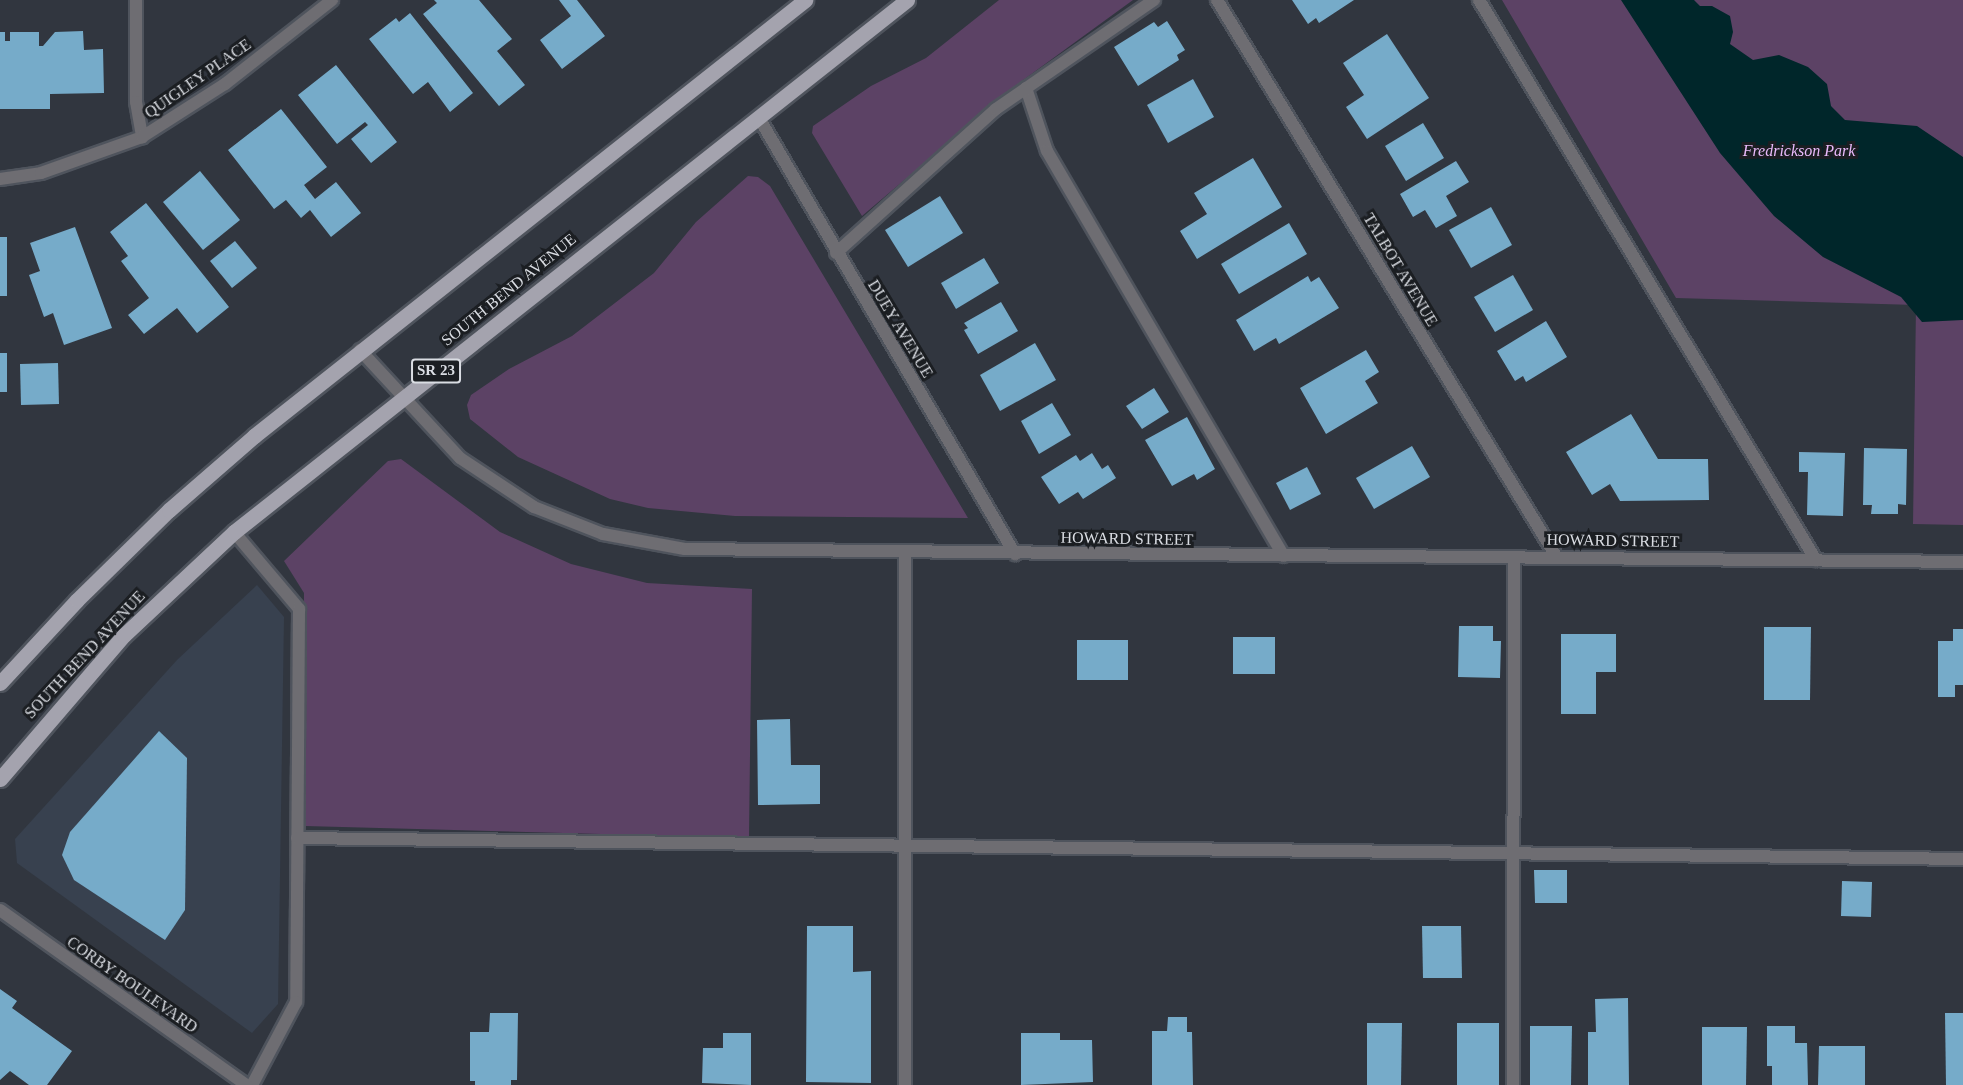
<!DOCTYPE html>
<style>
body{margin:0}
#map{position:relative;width:1963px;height:1085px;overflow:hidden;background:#31363f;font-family:Georgia,serif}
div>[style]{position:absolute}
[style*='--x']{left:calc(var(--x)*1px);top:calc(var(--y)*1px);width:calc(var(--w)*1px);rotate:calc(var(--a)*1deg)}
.built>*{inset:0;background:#38414f}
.green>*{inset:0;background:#5c4265}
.water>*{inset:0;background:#00262a}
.building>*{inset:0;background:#76abc9}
.roads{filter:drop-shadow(2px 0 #4f545d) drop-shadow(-2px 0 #4f545d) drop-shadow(0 2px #4f545d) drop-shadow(0 -2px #4f545d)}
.service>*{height:12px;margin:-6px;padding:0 6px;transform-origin:6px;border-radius:6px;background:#6e6d72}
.minor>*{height:12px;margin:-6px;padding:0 6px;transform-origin:6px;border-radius:6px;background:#6e6d72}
.tertiary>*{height:12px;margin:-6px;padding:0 6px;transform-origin:6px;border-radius:6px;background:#6e6d72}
.primary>*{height:15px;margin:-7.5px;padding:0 7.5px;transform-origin:7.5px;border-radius:7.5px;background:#a4a3ae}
span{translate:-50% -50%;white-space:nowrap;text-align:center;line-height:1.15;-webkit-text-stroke:6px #1b1e22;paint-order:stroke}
.shield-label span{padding:2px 4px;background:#1b1e22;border:2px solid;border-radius:4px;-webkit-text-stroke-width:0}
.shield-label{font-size:15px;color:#dadde3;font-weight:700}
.street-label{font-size:16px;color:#dadde3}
.park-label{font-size:16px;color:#e9bafa;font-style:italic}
</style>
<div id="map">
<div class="built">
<div style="clip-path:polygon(257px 585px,284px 617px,278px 1004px,252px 1033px,17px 863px,15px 839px,177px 660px)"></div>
</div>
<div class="green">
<div style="clip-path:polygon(999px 0,1133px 0,1015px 86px,862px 216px,812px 133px,813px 126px,871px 86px,926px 58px)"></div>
<div style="clip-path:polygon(1502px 0,1963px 0,1963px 525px,1913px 524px,1916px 305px,1676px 298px)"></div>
<div style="clip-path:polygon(748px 176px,758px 177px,770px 186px,968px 518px,735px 516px,648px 508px,610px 499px,518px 457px,470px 419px,467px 405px,471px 395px,509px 369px,572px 336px,654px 273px,696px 222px)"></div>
<div style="clip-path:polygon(401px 459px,500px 532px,571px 564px,647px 583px,752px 589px,749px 838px,305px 826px,304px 593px,284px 561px,388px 461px)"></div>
</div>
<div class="water">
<div style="clip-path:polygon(1621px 0,1694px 0,1700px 6px,1712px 6px,1730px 16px,1733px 32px,1730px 44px,1753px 60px,1779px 55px,1808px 67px,1827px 84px,1831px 106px,1845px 120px,1917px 126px,1963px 157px,1963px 320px,1922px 322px,1901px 297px,1823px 257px,1774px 216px,1720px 153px)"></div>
</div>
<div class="building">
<div style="clip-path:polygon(434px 0,479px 0,512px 39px,497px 51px,525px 85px,499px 106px,423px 14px,437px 3px)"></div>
<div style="clip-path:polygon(559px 0,577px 0,605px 36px,562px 69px,540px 40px,571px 16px)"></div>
<div style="clip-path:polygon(1292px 0,1354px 0,1319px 23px,1316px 18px,1308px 24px)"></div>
<div style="clip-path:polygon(410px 13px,473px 93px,450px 112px,428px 82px,413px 94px,369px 39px,396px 18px,399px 22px)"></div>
<div style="clip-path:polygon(1167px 21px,1185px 50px,1177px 55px,1179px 60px,1138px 86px,1114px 47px,1154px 22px,1158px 27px)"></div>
<div style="clip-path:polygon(83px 31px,84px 50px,103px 49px,104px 93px,50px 94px,50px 109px,0 109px,0 32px,5px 32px,5px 41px,10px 41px,10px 32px,39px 32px,39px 46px,43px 46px,55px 32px)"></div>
<div style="clip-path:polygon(1387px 34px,1429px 98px,1367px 139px,1346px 107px,1364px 95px,1343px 63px)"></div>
<div style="clip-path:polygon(336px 65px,397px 142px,371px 163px,351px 139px,368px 125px,365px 122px,337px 144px,298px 95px)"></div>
<div style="clip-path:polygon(1193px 79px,1214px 117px,1168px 143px,1147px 105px)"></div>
<div style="clip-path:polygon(281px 109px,327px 167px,304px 185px,315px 199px,336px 182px,361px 213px,331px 237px,310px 210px,301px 218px,286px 200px,274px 209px,228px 150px)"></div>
<div style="clip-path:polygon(1423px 123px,1444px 158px,1406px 181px,1385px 146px)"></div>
<div style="clip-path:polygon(1253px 158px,1282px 207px,1197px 259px,1180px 231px,1207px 214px,1194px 193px)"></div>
<div style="clip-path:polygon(1456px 161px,1469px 182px,1446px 196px,1457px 216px,1436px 228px,1425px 210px,1413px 217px,1400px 194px)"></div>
<div style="clip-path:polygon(200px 171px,240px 220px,203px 250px,163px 202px)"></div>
<div style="clip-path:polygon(940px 196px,963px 233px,908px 267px,885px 230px)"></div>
<div style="clip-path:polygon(146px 203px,229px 307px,197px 333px,177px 308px,144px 334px,128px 315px,149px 298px,121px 261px,128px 256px,110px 232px)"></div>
<div style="clip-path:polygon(1491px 207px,1512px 245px,1471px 268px,1449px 230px)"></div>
<div style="clip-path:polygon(1289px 223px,1307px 254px,1239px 294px,1221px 264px)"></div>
<div style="clip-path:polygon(75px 227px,112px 328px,64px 345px,53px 313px,44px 317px,29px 275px,40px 271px,30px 243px)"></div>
<div style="clip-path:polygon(0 237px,7px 237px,7px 296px,0 296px)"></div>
<div style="clip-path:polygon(235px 241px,257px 268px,232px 288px,210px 261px)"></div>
<div style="clip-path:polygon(984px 258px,999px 283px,956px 309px,941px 283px)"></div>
<div style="clip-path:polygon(1513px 275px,1533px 310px,1495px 332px,1474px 297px)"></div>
<div style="clip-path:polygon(1308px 276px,1311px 282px,1319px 277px,1339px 308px,1279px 344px,1276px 338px,1254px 351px,1236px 320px)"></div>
<div style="clip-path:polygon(1001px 302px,1018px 331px,978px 354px,964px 330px,968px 328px,964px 323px)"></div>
<div style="clip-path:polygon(1546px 321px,1567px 357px,1526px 382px,1523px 376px,1515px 381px,1497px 351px)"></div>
<div style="clip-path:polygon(1035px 343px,1056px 380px,1000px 411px,980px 375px)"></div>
<div style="clip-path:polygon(1366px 350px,1379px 372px,1365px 381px,1378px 403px,1326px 434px,1300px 388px)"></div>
<div style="clip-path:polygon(0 353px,7px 353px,7px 392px,0 392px)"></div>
<div style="clip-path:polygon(58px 363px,59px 404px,21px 405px,20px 364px)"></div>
<div style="clip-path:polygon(1154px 388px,1169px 412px,1142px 429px,1126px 406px)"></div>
<div style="clip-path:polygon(1052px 403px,1071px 435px,1039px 454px,1021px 421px)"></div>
<div style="clip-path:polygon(1631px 414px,1658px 459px,1708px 459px,1709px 500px,1620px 501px,1610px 484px,1592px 495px,1566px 452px)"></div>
<div style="clip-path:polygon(1187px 417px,1215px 469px,1197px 480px,1194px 474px,1172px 486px,1145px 440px)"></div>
<div style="clip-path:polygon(1412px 446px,1430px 477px,1374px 509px,1356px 478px)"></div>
<div style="clip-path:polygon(1864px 448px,1907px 449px,1906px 505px,1898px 504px,1898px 514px,1871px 514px,1872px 505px,1863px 505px)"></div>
<div style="clip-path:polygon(1799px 452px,1845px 453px,1843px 516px,1807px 515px,1808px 472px,1799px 472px)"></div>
<div style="clip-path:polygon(1092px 453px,1102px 469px,1108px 465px,1116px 478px,1083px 499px,1078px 492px,1059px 504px,1041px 477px,1076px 455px,1080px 461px)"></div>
<div style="clip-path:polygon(1307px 467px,1321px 494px,1290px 510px,1276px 483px)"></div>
<div style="clip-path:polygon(1459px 626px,1493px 626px,1493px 641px,1501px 641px,1500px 678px,1458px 677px)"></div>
<div style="clip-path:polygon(1764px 627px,1811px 627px,1810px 700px,1764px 700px)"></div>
<div style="clip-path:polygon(1953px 629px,1963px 629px,1963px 685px,1955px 685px,1955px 697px,1938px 697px,1938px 641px,1953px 641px)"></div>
<div style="clip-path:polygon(1561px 634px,1616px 634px,1616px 672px,1596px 672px,1596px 714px,1561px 714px)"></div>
<div style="clip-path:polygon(1233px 637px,1275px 637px,1275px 674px,1233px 674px)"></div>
<div style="clip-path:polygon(1077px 640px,1128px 640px,1128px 680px,1077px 680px)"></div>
<div style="clip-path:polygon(790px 719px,791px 765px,820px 765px,820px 804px,758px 805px,757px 720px)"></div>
<div style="clip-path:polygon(159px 731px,187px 758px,185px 910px,165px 940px,74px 880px,62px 855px,70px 832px)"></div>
<div style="clip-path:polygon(1534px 870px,1567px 870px,1567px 903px,1535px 903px)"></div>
<div style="clip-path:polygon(1842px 881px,1872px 882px,1871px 917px,1841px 916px)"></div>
<div style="clip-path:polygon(807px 926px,853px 926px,853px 972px,871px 971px,871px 1083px,806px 1082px)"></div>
<div style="clip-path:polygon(1422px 926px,1461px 926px,1462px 978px,1423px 978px)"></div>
<div style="clip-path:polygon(0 989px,17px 1001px,12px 1008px,72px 1051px,47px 1085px,29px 1085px,10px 1071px,0 1080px)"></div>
<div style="clip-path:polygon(1628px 998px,1629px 1085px,1588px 1085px,1588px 1032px,1596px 1032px,1595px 999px)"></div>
<div style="clip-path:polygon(490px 1013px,518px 1013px,517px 1080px,511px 1080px,511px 1085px,475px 1085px,475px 1081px,470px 1081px,470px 1032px,489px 1032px)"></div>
<div style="clip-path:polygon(1945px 1013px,1963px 1013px,1963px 1085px,1946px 1085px)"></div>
<div style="clip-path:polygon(1168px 1017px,1187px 1017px,1187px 1032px,1192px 1032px,1193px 1085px,1152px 1085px,1152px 1031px,1167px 1031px)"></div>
<div style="clip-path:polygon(1367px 1023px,1402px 1023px,1401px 1085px,1367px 1085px)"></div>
<div style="clip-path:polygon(1457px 1023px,1499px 1023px,1499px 1085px,1457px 1085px)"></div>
<div style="clip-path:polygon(1530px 1026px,1572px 1026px,1571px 1085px,1530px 1085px)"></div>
<div style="clip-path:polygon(1767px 1026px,1795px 1026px,1795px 1043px,1807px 1043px,1808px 1085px,1772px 1085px,1772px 1066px,1767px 1066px)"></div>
<div style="clip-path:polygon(1702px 1027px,1747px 1027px,1746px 1085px,1702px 1085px)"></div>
<div style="clip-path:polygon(723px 1033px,751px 1033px,751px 1085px,702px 1083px,703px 1048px,723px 1048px)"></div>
<div style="clip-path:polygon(1021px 1033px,1060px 1033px,1060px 1040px,1092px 1040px,1093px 1082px,1021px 1085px)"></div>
<div style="clip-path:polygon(1819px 1046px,1865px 1046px,1865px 1085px,1818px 1085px)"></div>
</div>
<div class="roads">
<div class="service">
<div style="--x:136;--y:0;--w:102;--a:90"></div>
<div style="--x:136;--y:102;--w:36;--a:80"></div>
<div style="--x:1479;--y:0;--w:654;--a:58.96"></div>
<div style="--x:1026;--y:88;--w:66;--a:71.6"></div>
<div style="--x:1047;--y:151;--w:469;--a:59.7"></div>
<div style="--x:836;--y:253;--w:215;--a:-42"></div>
<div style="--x:996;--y:109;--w:192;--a:-34.6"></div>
<div style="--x:234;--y:532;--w:101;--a:49.8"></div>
<div style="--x:299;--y:609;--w:393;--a:90.4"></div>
<div style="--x:296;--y:1002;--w:94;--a:117.9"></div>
<div style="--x:905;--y:554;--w:531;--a:90"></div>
<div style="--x:297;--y:838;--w:1666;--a:0.72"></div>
<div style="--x:1513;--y:1085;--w:528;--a:-89.89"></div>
</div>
<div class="minor">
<div style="--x:1217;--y:0;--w:651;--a:58.63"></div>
<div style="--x:759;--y:118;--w:506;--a:59.58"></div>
<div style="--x:0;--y:179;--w:41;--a:-8.3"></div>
<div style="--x:41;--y:173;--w:107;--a:-19.6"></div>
<div style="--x:142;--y:137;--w:98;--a:-32.6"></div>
<div style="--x:225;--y:84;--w:136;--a:-38.1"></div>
<div style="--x:360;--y:350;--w:147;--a:47.2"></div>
<div style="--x:460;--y:458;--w:89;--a:33.5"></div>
<div style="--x:534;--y:507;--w:74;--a:21.4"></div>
<div style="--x:603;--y:534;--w:83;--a:10.4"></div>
<div style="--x:685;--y:549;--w:1278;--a:0.58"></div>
</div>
<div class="tertiary">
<div style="--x:0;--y:910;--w:302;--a:35.4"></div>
</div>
<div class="primary">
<div style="--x:0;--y:683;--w:113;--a:-47.1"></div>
<div style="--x:77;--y:600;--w:129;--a:-44.4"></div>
<div style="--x:169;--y:510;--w:113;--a:-41"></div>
<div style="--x:254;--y:436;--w:703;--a:-38.35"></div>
<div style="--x:0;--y:779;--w:190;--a:-49.3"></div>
<div style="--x:124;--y:635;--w:151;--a:-43.1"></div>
<div style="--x:234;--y:532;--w:858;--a:-38.33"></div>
</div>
</div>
<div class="shield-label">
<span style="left:436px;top:371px">SR 23</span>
</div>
<div class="street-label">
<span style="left:198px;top:79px;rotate:-35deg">QUIGLEY PLACE</span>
<span style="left:1400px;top:270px;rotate:59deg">TALBOT AVENUE</span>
<span style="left:509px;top:290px;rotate:-39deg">SOUTH BEND AVENUE</span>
<span style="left:900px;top:329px;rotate:59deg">DUEY AVENUE</span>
<span style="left:1127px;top:539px;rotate:1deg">HOWARD STREET</span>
<span style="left:1613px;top:541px;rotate:1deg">HOWARD STREET</span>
<span style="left:85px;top:655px;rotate:-47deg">SOUTH BEND AVENUE</span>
<span style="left:132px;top:985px;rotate:35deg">CORBY BOULEVARD</span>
</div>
<div class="park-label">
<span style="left:1799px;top:151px">Fredrickson Park</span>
</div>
</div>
